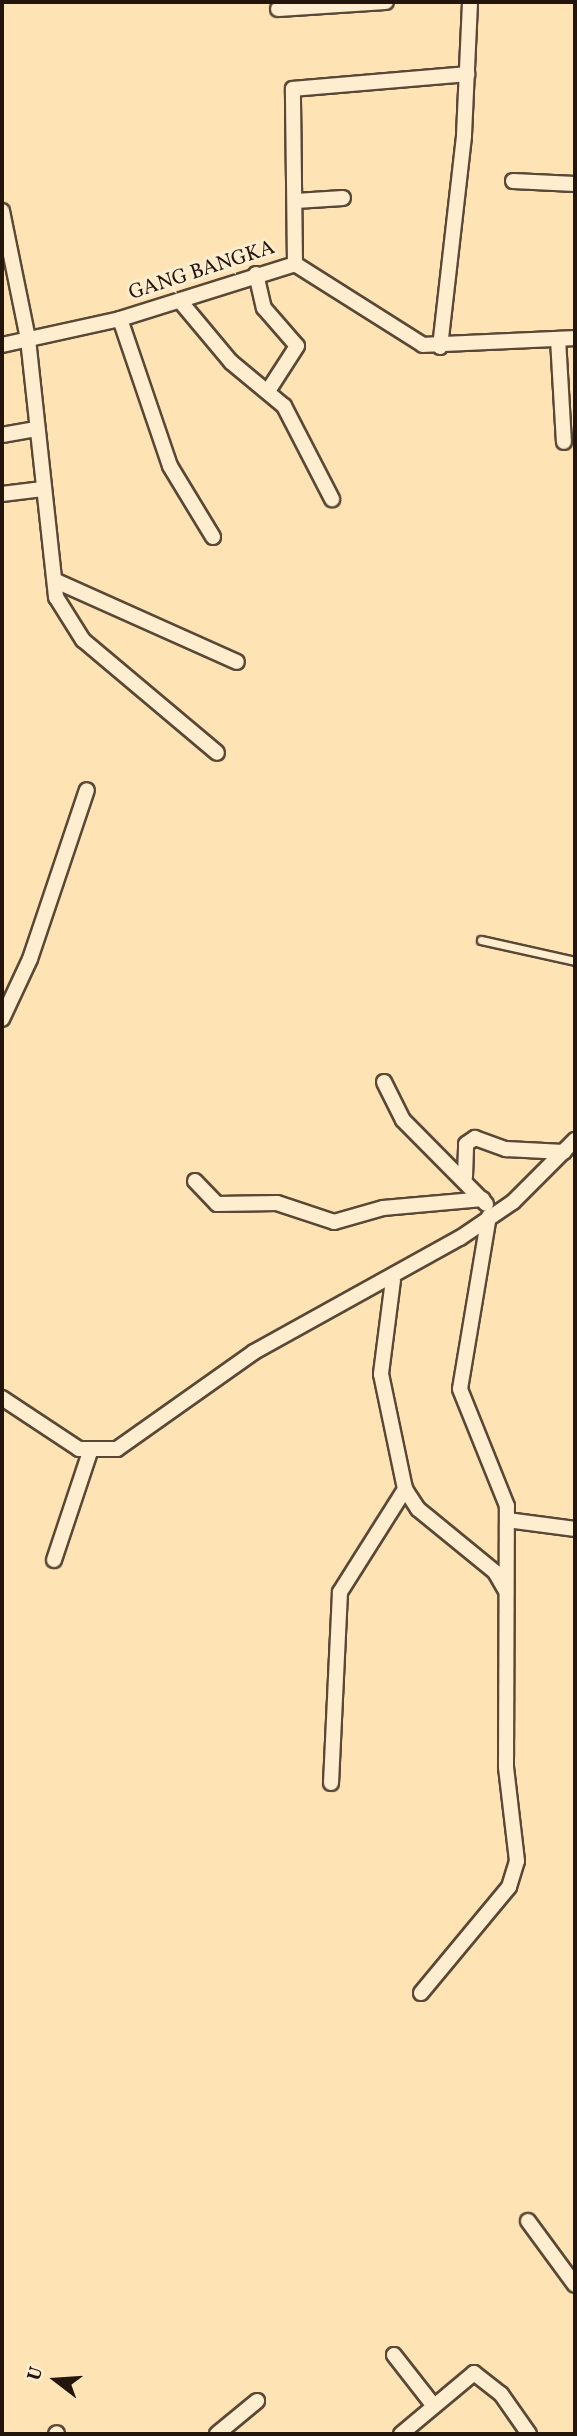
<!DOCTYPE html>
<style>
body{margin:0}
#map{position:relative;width:577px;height:2436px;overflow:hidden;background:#fee3b5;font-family:Vollkorn,serif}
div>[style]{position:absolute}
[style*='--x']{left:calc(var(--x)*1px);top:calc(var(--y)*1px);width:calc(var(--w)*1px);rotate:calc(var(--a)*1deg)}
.roads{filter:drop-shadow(2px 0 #5a4836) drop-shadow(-2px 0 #5a4836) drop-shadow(0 2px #5a4836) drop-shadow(0 -2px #5a4836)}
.lane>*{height:7px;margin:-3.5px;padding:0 3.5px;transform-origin:3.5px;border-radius:3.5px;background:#feedcf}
.street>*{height:14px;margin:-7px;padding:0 7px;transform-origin:7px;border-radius:7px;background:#feedcf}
span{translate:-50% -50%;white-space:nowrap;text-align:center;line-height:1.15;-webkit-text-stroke:6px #feedcf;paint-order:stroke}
.street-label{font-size:21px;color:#24150c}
.frame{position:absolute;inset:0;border:4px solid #24150c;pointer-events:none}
.north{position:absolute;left:21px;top:2345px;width:70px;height:70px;-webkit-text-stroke:5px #feedcf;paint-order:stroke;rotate:287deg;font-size:19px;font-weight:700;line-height:28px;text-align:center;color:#24150c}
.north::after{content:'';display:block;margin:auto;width:24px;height:32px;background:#24150c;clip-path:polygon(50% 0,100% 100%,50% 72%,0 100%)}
</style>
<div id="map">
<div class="roads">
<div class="lane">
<div style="--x:481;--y:940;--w:96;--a:12.6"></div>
</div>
<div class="street">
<div style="--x:278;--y:9;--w:108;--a:-3.7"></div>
<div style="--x:513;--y:181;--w:62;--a:2.8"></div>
<div style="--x:296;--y:201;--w:47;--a:-3.7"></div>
<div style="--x:2;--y:211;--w:131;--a:78.5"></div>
<div style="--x:28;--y:339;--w:260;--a:83.8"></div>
<div style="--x:56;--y:597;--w:51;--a:57.9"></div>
<div style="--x:83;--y:640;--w:175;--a:40.1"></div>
<div style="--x:295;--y:264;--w:175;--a:-90.7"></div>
<div style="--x:293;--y:89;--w:175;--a:-4.9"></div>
<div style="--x:256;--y:274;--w:35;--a:77"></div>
<div style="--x:264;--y:308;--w:50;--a:49"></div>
<div style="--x:297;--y:346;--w:54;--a:122.8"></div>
<div style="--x:180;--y:301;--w:80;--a:50.1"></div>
<div style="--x:231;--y:362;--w:69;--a:39.7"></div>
<div style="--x:284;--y:406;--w:105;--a:62.7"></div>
<div style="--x:120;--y:319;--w:155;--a:71.2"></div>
<div style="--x:170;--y:466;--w:83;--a:58.8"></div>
<div style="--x:558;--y:339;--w:103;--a:86.7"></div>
<div style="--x:2;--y:345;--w:121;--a:-12.4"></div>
<div style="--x:120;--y:319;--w:183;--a:-17.4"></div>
<div style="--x:295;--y:264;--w:151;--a:32.3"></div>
<div style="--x:423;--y:345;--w:152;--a:-2.6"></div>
<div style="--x:440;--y:347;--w:213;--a:-83.5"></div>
<div style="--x:464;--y:135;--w:133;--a:-87.4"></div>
<div style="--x:2;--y:435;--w:36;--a:-10"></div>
<div style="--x:2;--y:494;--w:41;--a:-7"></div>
<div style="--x:56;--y:581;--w:198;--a:24.1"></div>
<div style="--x:2;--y:1019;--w:66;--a:-65"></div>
<div style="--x:30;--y:959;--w:178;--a:-71.4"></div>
<div style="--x:384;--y:1082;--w:42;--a:63.4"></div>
<div style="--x:403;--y:1120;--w:118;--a:45.3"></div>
<div style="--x:465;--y:1177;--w:33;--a:-88"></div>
<div style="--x:466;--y:1144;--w:11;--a:-34"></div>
<div style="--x:475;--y:1138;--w:33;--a:20"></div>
<div style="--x:506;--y:1149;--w:58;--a:3"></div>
<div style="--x:195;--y:1181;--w:32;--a:46"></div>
<div style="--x:217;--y:1204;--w:60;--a:-1"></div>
<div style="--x:277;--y:1203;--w:60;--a:18.4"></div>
<div style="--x:334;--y:1222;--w:51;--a:-15.9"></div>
<div style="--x:383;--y:1208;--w:100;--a:-5.1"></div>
<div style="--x:393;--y:1280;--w:95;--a:97.3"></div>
<div style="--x:381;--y:1374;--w:117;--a:78.2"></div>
<div style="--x:405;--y:1489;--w:24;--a:57"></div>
<div style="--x:418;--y:1509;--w:99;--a:39.3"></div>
<div style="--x:495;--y:1572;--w:22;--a:60"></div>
<div style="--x:2;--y:1398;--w:92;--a:33.5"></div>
<div style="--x:79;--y:1449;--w:38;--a:0"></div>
<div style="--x:117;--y:1449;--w:168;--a:-35.3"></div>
<div style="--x:254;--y:1352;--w:235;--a:-29"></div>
<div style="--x:460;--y:1238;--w:64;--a:-34.2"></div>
<div style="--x:513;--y:1202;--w:88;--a:-45"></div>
<div style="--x:507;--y:1520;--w:69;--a:7.5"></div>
<div style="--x:54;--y:1560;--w:114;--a:-71.6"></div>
<div style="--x:331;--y:1783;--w:191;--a:-87.3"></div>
<div style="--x:340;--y:1592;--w:122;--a:-57.7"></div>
<div style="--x:421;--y:1993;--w:138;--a:-50.3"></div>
<div style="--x:509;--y:1887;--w:27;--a:-73"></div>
<div style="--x:517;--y:1861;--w:95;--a:-96.7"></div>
<div style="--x:506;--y:1767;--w:261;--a:-89.8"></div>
<div style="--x:507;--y:1506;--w:126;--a:-111.9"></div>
<div style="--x:460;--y:1389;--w:175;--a:-80.5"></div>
<div style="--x:528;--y:2221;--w:79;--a:53.7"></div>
<div style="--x:394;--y:2355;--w:63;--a:52"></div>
<div style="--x:56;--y:2434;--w:1;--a:-45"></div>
<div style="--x:217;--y:2434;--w:52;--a:-39.5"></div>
<div style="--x:401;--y:2434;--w:95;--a:-39.9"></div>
<div style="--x:474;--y:2373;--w:34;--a:38"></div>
<div style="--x:501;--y:2394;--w:49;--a:55"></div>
</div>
</div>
<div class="street-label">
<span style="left:202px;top:271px;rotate:-18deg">GANG BANGKA</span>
</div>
<div class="frame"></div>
<div class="north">U</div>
</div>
